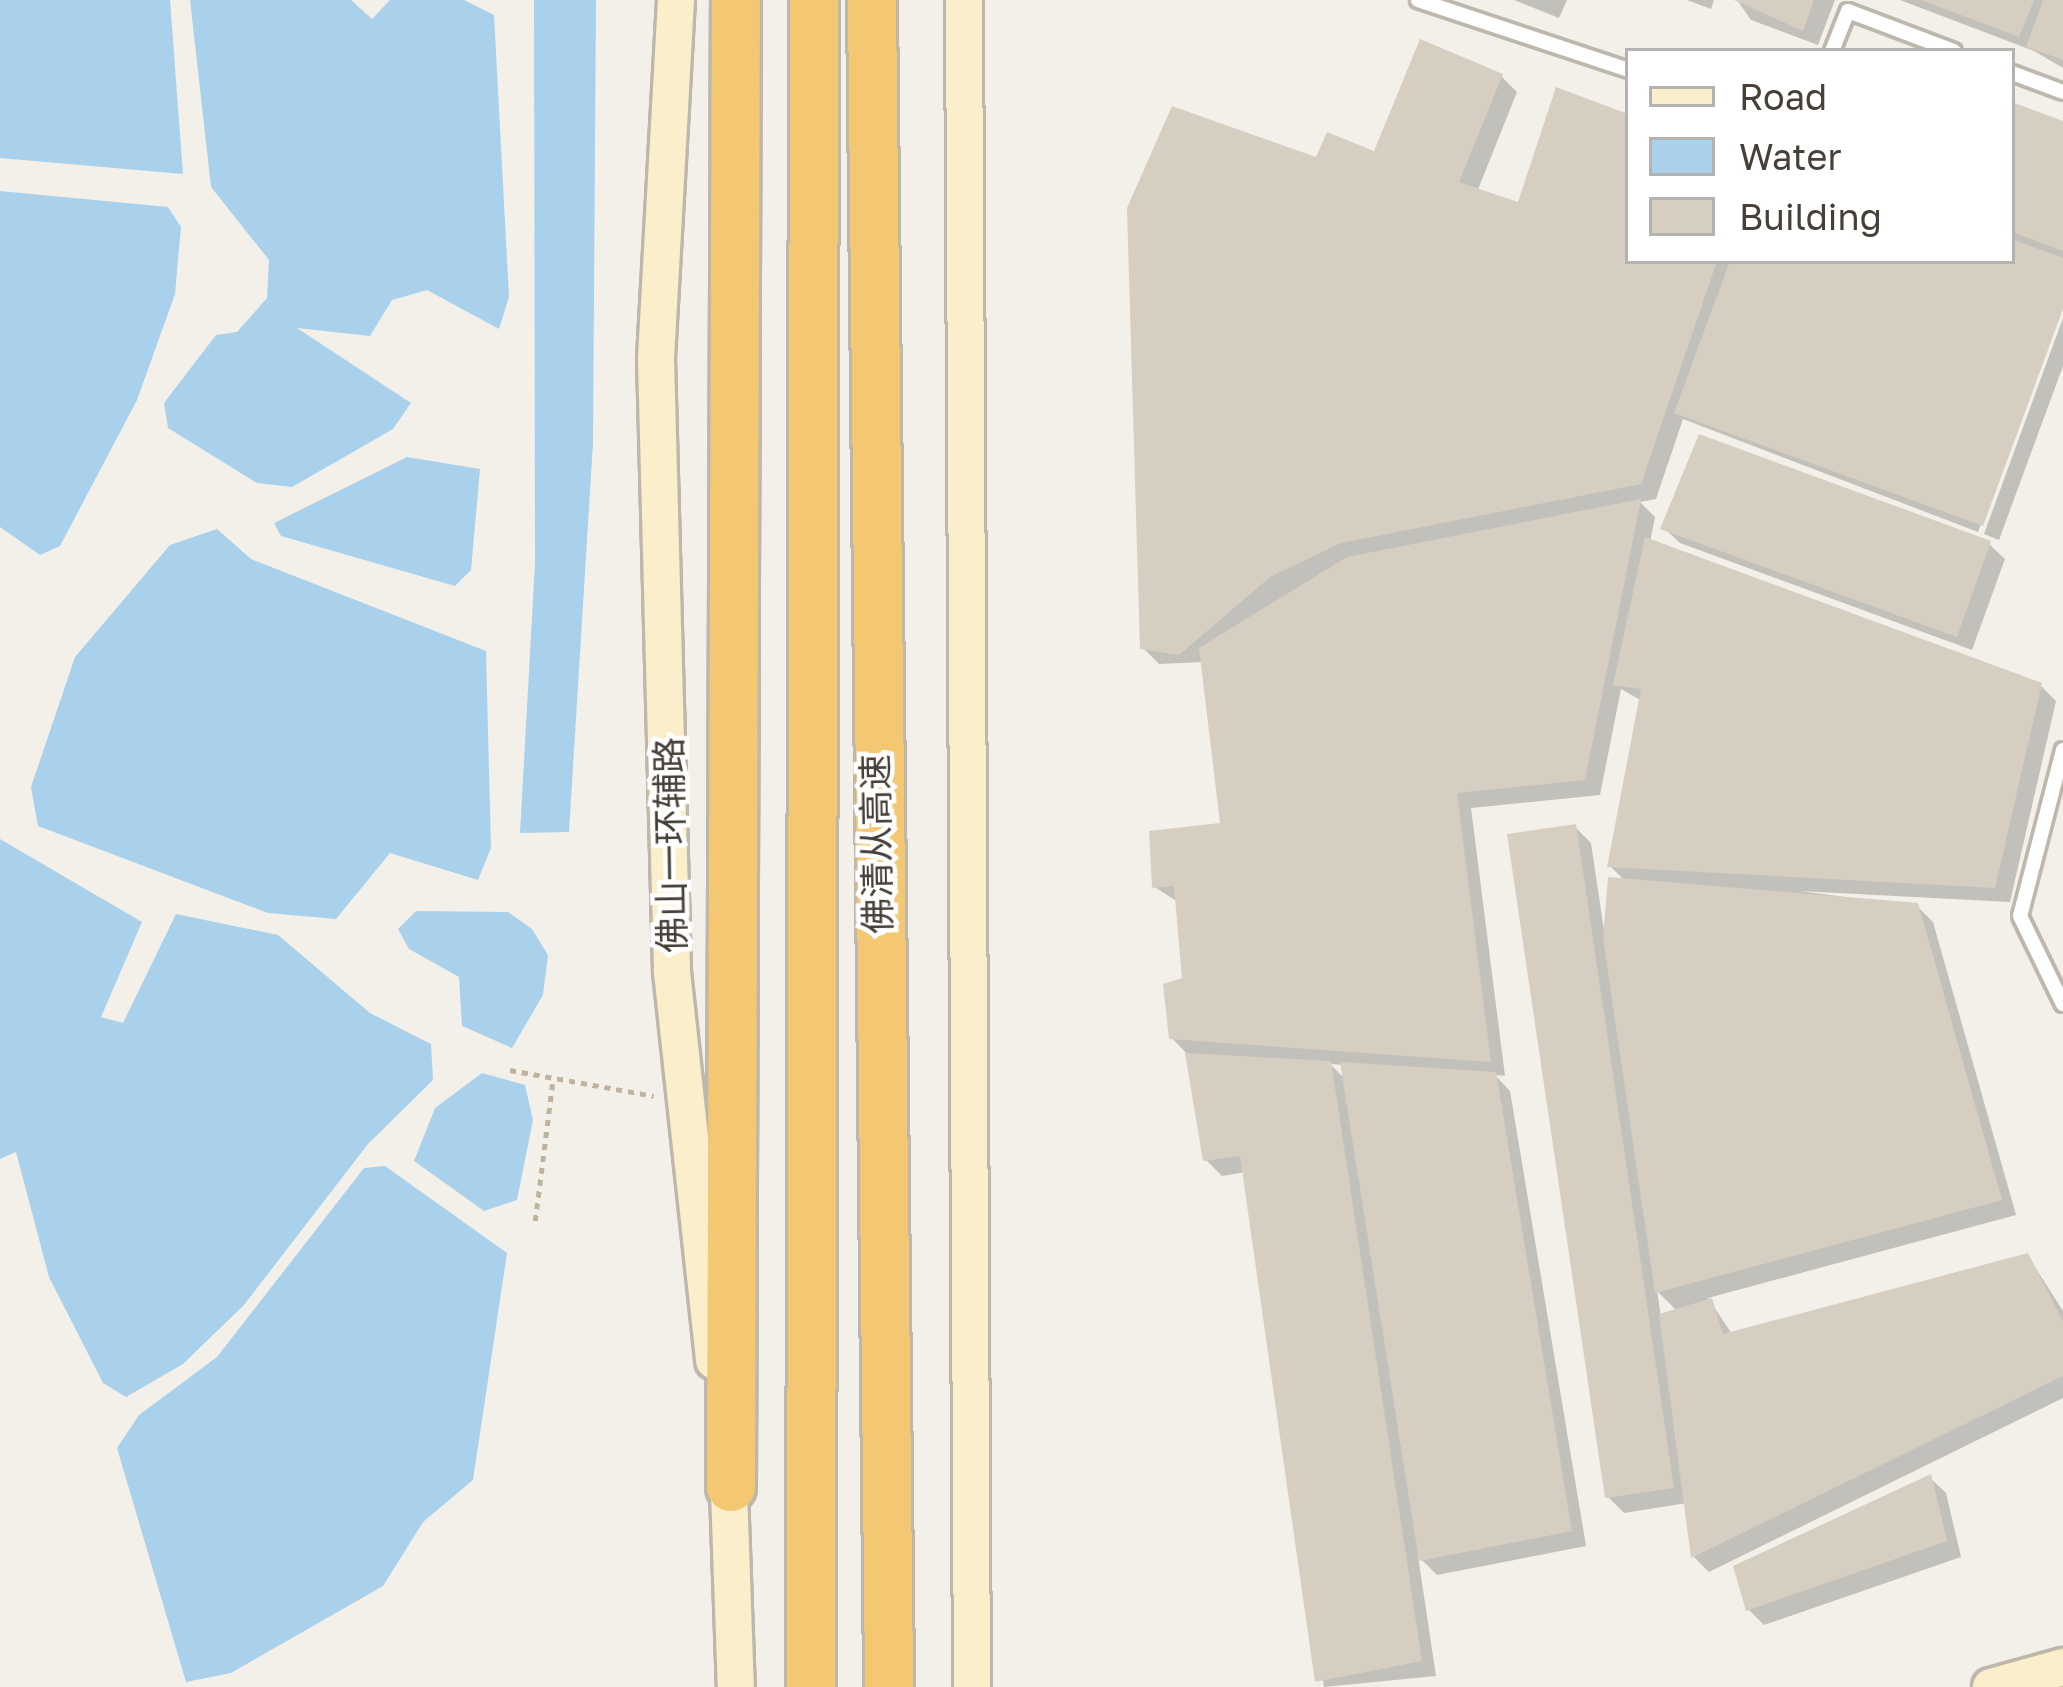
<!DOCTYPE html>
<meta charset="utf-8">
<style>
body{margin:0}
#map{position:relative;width:2063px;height:1687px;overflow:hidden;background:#f3f0e9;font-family:"Golos Text","Noto Sans SC",sans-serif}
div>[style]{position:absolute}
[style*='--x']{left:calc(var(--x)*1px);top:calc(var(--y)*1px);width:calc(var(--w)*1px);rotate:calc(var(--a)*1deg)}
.water>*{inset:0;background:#a9d1ec}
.shadow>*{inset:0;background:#0003}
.building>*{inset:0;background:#d7cec2}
.path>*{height:4.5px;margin-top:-2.25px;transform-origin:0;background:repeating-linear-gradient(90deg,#bfb39e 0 6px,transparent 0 12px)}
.roads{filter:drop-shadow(3px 0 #beb7ac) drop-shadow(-3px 0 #beb7ac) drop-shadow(0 3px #beb7ac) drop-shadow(0 -3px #beb7ac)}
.service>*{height:14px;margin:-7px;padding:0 7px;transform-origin:7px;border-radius:7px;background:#fff}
.secondary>*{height:36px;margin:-18px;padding:0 18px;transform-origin:18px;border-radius:18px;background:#fbefcb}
.motorway>*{height:48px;margin:-24px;padding:0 24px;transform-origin:24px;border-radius:24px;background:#f4c872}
span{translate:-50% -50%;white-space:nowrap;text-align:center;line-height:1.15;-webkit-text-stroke:9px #fff;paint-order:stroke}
.street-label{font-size:36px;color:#464038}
.legend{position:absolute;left:1625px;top:48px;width:390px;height:216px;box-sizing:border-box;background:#fff;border:3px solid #b5b3af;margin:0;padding:15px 21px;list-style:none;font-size:36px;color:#464038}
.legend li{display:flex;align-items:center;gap:24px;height:60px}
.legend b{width:60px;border:3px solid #b5b3af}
</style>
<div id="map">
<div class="water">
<div style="clip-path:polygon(0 0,170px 0,183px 174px,0 158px)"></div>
<div style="clip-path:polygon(190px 0,351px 0,372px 19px,390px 0,464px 0,494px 15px,509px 297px,499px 329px,427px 290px,392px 300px,370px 336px,297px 328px,411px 403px,393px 429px,292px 487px,257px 483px,168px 428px,164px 403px,216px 335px,237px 332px,267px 298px,269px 260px,211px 187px)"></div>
<div style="clip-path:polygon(534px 0,596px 0,593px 443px,569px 832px,520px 833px,535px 563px)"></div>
<div style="clip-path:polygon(0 191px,168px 207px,181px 227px,175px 294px,137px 400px,60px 546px,40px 555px,0 527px)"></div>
<div style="clip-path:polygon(407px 457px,480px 469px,471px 570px,455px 586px,281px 536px,274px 523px)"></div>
<div style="clip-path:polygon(217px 529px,251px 559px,486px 651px,491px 848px,478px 880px,390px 853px,336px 919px,268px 913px,38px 826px,31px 787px,75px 657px,170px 545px)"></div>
<div style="clip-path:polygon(0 839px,142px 922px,101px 1017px,123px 1023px,176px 914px,278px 935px,370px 1013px,431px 1044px,433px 1080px,368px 1144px,244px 1305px,183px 1364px,126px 1397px,103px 1383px,49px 1277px,16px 1152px,0 1159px)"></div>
<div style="clip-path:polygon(416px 911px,508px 912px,532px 929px,548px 955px,543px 995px,512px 1048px,462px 1026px,459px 977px,409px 949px,398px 929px)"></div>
<div style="clip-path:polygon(482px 1073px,525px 1085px,533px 1120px,517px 1200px,484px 1211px,414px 1161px,435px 1108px)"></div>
<div style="clip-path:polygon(385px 1166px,507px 1253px,473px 1480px,423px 1522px,383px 1586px,231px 1673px,186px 1682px,117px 1448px,139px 1415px,217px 1357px,364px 1168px)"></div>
</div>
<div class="shadow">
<div style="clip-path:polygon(1514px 0,1567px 0,1559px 18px)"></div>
<div style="clip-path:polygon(1687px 0,1714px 0,1711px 9px)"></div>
<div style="clip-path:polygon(1737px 0,1835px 0,1818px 45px,1751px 20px)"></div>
<div style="clip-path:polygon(1900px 0,2063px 0,2063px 68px,2034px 51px)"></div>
<div style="clip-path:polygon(evenodd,1501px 76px,1517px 92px,1477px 192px,1519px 206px,1628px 117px,1628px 261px,2012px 261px,2012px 105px,2063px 124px,2063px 301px,1978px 532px,1683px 419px,1656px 499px,1640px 502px,1655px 517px,1650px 542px,2040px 685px,2056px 701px,2010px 902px,1799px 891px,1917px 906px,1933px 922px,2016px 1215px,1708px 1298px,1732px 1334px,2028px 1256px,2063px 1311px,2063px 1398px,1709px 1572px,1694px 1557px,1687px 1503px,1624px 1513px,1608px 1497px,1575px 827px,1591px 843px,1604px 930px,1626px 882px,1610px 866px,1642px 701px,1621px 689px,1600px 795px,1471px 808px,1505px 1076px,1495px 1075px,1510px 1091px,1586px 1546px,1437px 1575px,1418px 1556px,1436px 1676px,1324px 1687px,1246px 1172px,1222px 1176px,1206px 1160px,1188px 1055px,1172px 1038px,1186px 981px,1178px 902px,1155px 887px,1223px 825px,1204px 662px,1159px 664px,1143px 648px,1318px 161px,1376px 155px,1501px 76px,1330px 1064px,1344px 1065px,1346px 1080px,1330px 1064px,1501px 76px,1657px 1291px,1677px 1311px,1661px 1316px,1657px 1291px)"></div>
<div style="clip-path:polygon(2063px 318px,2063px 366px,1999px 540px,1984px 534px)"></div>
<div style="clip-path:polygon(1664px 528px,1989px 544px,2005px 559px,1972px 650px,1680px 543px)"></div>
<div style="clip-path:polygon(1930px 1478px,1946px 1493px,1961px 1557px,1764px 1625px,1748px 1609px)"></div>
</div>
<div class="building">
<div style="clip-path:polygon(1734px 0,1814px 0,1803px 31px)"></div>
<div style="clip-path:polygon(1921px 0,2034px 0,2019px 37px)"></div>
<div style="clip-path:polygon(2043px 0,2063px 0,2063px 60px,2026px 47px)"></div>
<div style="clip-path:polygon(1420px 39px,1503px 74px,1459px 182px,1518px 202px,1556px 87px,1628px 114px,1628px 261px,1717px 261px,1641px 484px,1341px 543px,1270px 577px,1179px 655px,1140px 649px,1127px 208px,1172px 106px,1316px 157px,1327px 132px,1374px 151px)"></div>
<div style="clip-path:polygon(2012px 102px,2063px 121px,2063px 251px,2012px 232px)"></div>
<div style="clip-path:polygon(2012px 239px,2063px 258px,2063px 309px,1983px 526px,1674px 413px,1730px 261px,2012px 261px)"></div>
<div style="clip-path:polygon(1699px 434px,1991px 541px,1957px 637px,1660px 529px)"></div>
<div style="clip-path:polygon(1641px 499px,1585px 780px,1457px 793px,1491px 1062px,1169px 1039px,1163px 984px,1182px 978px,1174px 886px,1152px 888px,1149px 831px,1220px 823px,1199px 648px,1347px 557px)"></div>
<div style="clip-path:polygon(1645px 537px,2042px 683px,1995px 888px,1607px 867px,1641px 689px,1613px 685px)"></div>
<div style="clip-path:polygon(1576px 824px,1674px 1488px,1605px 1498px,1507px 834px)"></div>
<div style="clip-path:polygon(1608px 877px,1918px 903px,2002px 1200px,1655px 1293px,1603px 938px)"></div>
<div style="clip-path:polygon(1185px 1053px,1331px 1061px,1422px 1661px,1315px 1682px,1240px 1156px,1203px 1161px)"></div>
<div style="clip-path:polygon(1340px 1062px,1496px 1072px,1572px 1531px,1419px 1561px)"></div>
<div style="clip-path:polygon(2028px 1253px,2063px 1321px,2063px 1376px,1691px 1558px,1659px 1314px,1712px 1298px,1723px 1334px)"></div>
<div style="clip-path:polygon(1931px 1474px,1947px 1541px,1746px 1611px,1733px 1566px)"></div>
</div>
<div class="path">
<div style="--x:510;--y:1070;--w:146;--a:10.2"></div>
<div style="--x:535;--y:1221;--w:143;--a:-82.8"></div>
</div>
<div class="roads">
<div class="service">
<div style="--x:1418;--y:0;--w:221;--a:18.4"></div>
<div style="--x:1832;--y:51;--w:43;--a:-68.2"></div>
<div style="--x:1848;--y:11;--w:113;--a:20.7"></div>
<div style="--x:2012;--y:73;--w:54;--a:20.4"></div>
<div style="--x:2063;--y:750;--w:171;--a:104.5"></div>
<div style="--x:2020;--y:916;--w:98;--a:64"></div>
</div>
<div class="secondary">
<div style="--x:676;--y:0;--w:360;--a:93.2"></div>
<div style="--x:656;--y:359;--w:613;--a:88.5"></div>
<div style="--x:672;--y:972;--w:391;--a:83.8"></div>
<div style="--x:964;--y:0;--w:1687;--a:89.73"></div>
<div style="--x:728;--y:1463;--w:224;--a:88"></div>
<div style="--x:1991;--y:1687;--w:75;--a:-15.5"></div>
</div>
<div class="motorway">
<div style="--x:872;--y:0;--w:1687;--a:89.42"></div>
<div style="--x:731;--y:1487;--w:1487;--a:-89.81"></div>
<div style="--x:811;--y:1687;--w:1687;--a:-89.9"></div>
</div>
</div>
<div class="street-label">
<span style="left:876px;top:844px;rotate:-91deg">佛清从高速</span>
<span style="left:670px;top:845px;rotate:-91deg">佛山一环辅路</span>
</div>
<ul class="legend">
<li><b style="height:15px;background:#fbefcb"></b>Road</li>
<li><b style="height:33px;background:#a9d1ec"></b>Water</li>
<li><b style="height:33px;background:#d7cec2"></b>Building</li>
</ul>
</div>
